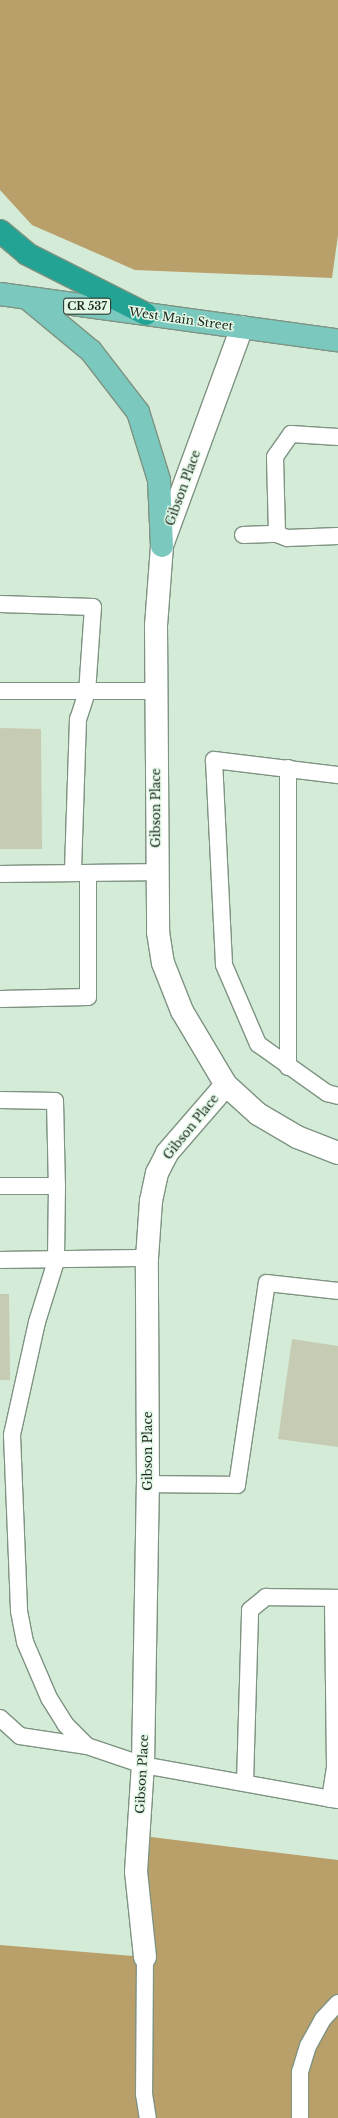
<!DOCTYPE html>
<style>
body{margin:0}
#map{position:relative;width:338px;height:2118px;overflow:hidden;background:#d4ebd8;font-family:"Libre Baskerville",serif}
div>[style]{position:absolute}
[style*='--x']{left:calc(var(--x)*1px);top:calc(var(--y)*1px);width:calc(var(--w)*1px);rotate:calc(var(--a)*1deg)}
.forest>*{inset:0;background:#b99f69}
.building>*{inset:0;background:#c6ccb3}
.roads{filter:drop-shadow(1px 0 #7e9381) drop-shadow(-1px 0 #7e9381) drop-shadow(0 1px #7e9381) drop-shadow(0 -1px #7e9381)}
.service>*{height:16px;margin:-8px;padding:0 8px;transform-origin:8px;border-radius:8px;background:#fff}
.minor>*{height:22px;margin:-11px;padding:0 11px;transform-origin:11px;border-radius:11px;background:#fff}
.primary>*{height:22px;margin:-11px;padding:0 11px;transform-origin:11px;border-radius:11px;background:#7bc8be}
.motorway>*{height:22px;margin:-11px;padding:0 11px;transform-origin:11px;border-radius:11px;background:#23a393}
span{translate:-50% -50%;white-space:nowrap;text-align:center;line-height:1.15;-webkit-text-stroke:3px #e1f8e5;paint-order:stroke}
.shield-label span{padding:1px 3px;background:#e1f8e5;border:1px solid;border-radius:3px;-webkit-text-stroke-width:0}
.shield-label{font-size:11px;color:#1f2720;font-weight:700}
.street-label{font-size:12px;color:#1f2720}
</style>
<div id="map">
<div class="forest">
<div style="clip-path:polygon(0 0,338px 0,338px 235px,332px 278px,135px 270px,32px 225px,0 190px)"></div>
<div style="clip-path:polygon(143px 1836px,338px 1860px,338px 2118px,0 2118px,0 1945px,145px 1957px)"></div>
</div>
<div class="building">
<div style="clip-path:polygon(0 728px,41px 729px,42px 849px,0 849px)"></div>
<div style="clip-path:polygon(0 1294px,9px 1294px,10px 1380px,0 1380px)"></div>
<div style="clip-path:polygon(292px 1339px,338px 1346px,338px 1447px,278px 1439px)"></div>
</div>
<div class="roads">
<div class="service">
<div style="--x:338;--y:437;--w:47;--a:-176.3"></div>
<div style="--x:291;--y:434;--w:28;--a:125"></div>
<div style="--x:275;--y:457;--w:77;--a:88.5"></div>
<div style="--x:277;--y:534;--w:11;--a:22"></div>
<div style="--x:287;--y:538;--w:51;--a:-2.2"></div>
<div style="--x:243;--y:535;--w:34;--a:-2"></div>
<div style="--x:0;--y:604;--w:93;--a:1.8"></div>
<div style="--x:93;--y:607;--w:85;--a:94"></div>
<div style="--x:87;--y:692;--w:28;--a:108"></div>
<div style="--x:78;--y:719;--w:154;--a:91.9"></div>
<div style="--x:0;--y:691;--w:156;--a:0"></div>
<div style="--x:288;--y:768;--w:299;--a:90"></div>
<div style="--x:338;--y:775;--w:125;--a:-173.1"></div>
<div style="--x:214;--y:760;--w:205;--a:87.2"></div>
<div style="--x:224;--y:965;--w:86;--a:66.7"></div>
<div style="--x:258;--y:1044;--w:85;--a:35.4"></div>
<div style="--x:327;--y:1093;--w:11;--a:15"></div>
<div style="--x:0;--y:874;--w:156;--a:-0.7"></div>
<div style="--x:0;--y:999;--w:88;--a:-1.3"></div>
<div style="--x:88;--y:997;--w:122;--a:-90"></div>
<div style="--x:0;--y:1100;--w:55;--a:1"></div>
<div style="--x:55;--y:1101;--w:85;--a:88.7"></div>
<div style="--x:0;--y:1186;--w:57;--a:0"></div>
<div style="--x:57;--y:1186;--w:75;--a:90.8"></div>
<div style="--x:56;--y:1261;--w:64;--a:107.3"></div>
<div style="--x:37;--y:1322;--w:116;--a:102.5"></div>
<div style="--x:12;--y:1435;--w:176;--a:87.7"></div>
<div style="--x:19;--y:1611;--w:32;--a:79"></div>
<div style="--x:25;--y:1642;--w:61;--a:66.8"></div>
<div style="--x:49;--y:1698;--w:31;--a:58"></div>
<div style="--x:65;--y:1724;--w:31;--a:45"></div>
<div style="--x:0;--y:1260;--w:147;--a:-0.8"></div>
<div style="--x:148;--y:1484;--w:89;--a:0.6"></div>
<div style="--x:237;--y:1485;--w:204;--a:-81.6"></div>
<div style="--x:267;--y:1283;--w:71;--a:6.4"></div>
<div style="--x:0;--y:1718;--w:27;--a:42"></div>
<div style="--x:20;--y:1736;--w:68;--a:8.5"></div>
<div style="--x:87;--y:1746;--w:59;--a:18.7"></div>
<div style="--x:143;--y:1765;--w:198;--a:10.2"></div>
<div style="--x:245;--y:1783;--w:173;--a:-88.3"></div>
<div style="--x:250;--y:1610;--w:21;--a:-39"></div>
<div style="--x:266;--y:1597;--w:72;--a:0.8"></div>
<div style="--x:330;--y:1799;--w:32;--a:-81"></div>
<div style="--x:335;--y:1767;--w:169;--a:-90.7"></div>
<div style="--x:145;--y:1957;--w:137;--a:90.4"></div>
<div style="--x:144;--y:2094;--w:24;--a:81"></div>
<div style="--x:300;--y:2118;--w:46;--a:-90"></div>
<div style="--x:300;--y:2072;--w:27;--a:-73"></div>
<div style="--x:308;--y:2046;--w:31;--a:-61"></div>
<div style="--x:323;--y:2019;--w:22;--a:-47"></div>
</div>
<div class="minor">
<div style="--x:242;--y:327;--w:233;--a:110.1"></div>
<div style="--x:162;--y:546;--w:79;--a:94.3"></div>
<div style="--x:156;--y:625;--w:307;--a:89.6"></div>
<div style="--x:158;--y:932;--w:31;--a:81"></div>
<div style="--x:163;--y:963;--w:52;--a:68.4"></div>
<div style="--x:182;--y:1011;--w:86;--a:59.3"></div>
<div style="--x:226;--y:1085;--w:43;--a:42.2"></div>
<div style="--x:258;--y:1114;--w:45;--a:30.5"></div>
<div style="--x:297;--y:1137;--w:44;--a:21.3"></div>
<div style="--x:145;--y:1957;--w:85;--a:-96"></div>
<div style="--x:136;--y:1872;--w:107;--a:-86.3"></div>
<div style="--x:143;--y:1765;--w:281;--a:-89"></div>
<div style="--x:148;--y:1484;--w:226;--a:-90.3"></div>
<div style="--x:147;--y:1258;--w:57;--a:-86"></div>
<div style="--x:151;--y:1201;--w:29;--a:-78"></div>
<div style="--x:157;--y:1173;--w:22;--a:-63"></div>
<div style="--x:167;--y:1153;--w:90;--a:-49.1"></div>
</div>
<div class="primary">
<div style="--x:0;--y:294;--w:341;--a:7.8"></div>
<div style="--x:27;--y:298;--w:83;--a:39.6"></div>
<div style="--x:91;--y:351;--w:77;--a:52.4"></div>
<div style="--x:138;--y:412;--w:71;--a:72.8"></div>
<div style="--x:159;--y:480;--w:66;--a:87.4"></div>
</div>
<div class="motorway">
<div style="--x:0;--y:231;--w:35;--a:40"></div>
<div style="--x:27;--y:254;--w:133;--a:26.8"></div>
</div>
</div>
<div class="shield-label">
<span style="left:87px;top:306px">CR 537</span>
</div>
<div class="street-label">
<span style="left:181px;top:319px;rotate:8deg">West Main Street</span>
<span style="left:183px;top:488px;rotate:-70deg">Gibson Place</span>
<span style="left:156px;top:808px;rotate:-90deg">Gibson Place</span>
<span style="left:191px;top:1127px;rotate:-51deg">Gibson Place</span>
<span style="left:148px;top:1451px;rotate:-90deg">Gibson Place</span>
<span style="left:142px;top:1774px;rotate:-87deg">Gibson Place</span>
</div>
</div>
